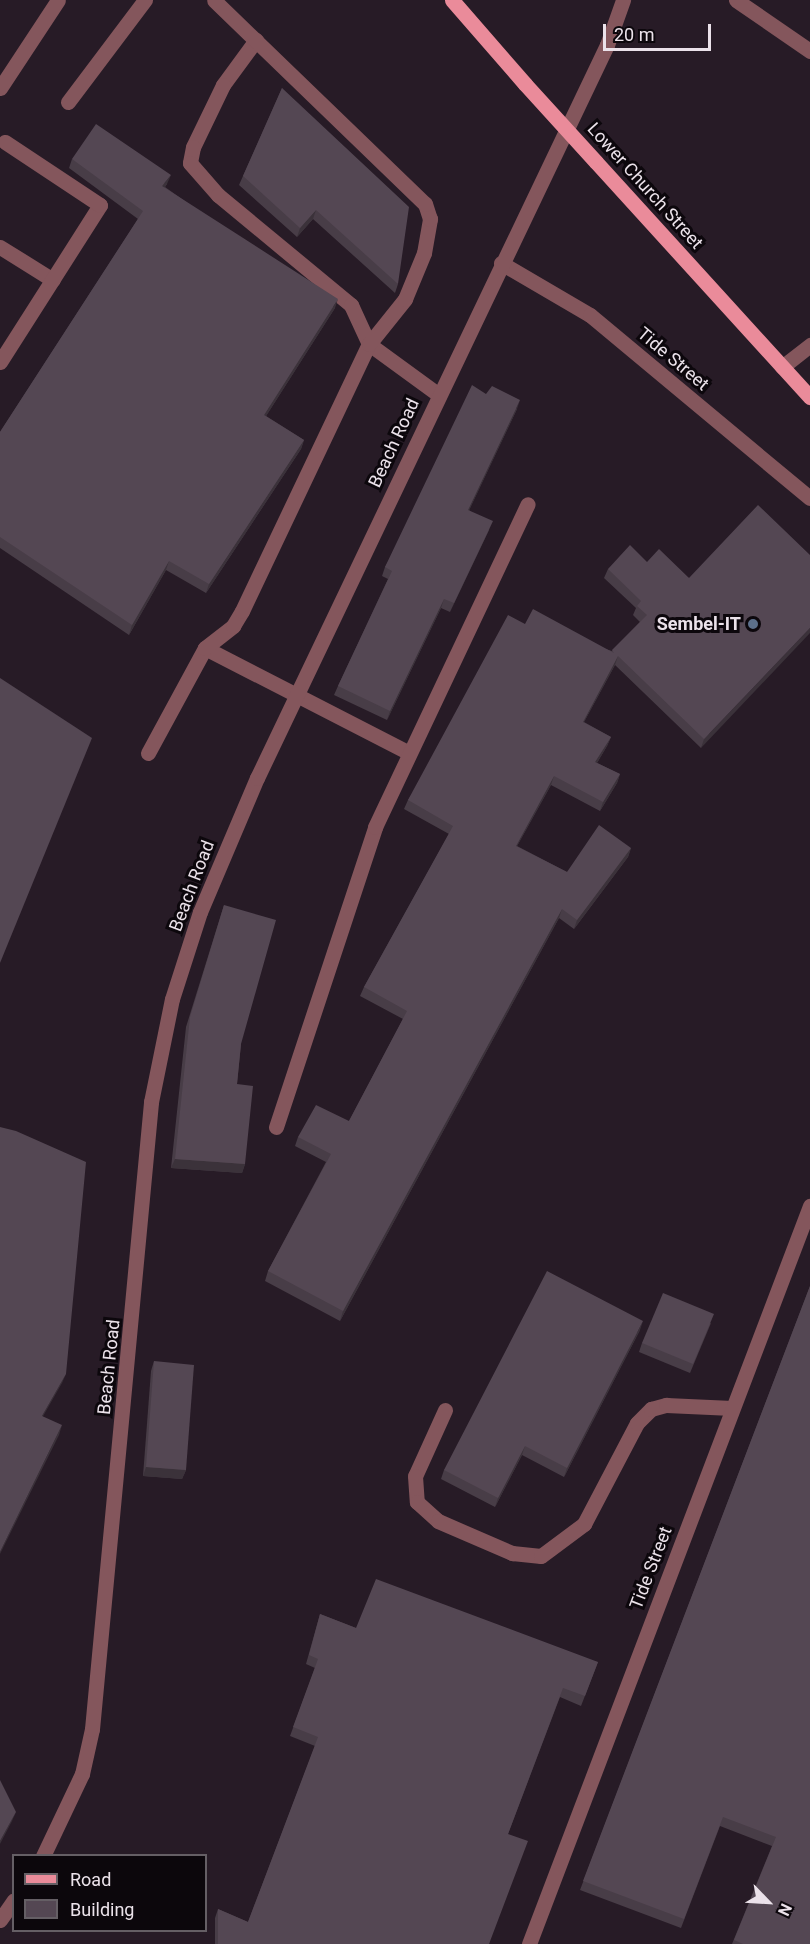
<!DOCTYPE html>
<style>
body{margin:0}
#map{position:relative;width:810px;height:1944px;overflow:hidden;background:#271b26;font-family:Roboto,sans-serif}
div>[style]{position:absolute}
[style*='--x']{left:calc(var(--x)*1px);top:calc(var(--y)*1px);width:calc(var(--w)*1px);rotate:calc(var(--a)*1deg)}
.minor>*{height:15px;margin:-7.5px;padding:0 7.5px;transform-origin:7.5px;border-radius:7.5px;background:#84565c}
.major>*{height:15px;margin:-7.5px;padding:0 7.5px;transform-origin:7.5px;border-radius:7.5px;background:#ea8b9a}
.major-bridge>*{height:15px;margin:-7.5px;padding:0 7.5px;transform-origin:7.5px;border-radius:7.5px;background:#ea8b9a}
.wall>*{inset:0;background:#483d47}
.shaded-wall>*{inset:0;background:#3b323a}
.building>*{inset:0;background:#544753}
.dots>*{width:16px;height:16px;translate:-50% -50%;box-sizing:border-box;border:3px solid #0c070c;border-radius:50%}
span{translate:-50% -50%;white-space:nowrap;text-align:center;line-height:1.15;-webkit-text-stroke:6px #0c070c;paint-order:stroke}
.street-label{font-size:18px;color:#ebe2ea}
.poi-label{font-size:18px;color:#ebe2ea;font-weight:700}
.right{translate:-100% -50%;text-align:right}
.legend{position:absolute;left:12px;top:1854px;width:195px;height:78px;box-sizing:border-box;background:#0c070c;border:2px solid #655f65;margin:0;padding:8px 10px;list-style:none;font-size:18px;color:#ebe2ea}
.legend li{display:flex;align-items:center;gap:12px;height:30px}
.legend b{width:30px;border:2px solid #655f65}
.north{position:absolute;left:738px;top:1872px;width:60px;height:60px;-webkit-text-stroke:4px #0c070c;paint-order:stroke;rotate:115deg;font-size:16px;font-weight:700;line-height:24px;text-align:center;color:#ebe2ea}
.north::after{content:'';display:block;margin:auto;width:21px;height:27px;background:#ebe2ea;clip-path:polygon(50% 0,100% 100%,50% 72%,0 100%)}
.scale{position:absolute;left:603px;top:24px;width:108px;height:27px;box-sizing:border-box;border:3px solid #ebe2ea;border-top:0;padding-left:8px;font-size:18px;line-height:21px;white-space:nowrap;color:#ebe2ea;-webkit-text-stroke:4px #0c070c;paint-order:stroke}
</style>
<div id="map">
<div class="minor">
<div style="--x:736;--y:0;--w:90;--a:34.6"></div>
<div style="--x:256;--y:40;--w:56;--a:126.3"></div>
<div style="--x:223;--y:85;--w:69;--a:115.8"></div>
<div style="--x:193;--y:147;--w:16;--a:101"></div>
<div style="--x:190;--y:163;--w:43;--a:48.8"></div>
<div style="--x:218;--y:195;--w:173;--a:39.6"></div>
<div style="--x:351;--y:305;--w:43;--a:65.2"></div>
<div style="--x:369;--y:344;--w:87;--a:36.1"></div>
<div style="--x:0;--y:88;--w:105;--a:-56.6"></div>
<div style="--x:68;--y:102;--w:128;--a:-53"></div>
<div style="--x:0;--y:247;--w:62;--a:31.9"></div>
<div style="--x:501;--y:263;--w:103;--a:30.3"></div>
<div style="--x:590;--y:315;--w:286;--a:39.8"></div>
<div style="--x:0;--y:362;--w:186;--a:-57.5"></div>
<div style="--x:100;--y:205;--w:114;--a:-146.4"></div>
<div style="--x:782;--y:367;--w:36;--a:-38"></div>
<div style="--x:205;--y:648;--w:229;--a:27.2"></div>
<div style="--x:148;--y:753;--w:119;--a:-61.5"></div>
<div style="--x:205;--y:648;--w:36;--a:-38"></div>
<div style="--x:233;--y:626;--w:17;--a:-59"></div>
<div style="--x:242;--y:611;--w:296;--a:-64.6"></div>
<div style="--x:369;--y:344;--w:58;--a:-51.3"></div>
<div style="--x:405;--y:299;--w:50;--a:-67.6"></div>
<div style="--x:424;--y:253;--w:35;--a:-80"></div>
<div style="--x:430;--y:219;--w:16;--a:-108"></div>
<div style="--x:425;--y:204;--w:293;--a:-136"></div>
<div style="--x:276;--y:1127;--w:316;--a:-71.7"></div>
<div style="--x:375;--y:827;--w:357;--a:-64.7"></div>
<div style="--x:445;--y:1410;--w:72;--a:114.4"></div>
<div style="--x:415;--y:1476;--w:26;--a:86"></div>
<div style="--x:417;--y:1502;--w:28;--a:42"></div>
<div style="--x:438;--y:1521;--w:81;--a:23.4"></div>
<div style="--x:512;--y:1553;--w:29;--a:6"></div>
<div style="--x:541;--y:1556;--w:54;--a:-36.7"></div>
<div style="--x:584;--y:1524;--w:114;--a:-62.3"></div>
<div style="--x:637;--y:1423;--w:20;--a:-45"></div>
<div style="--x:651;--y:1409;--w:16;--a:-15"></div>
<div style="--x:666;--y:1405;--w:66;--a:2.6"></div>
<div style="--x:43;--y:1856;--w:91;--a:-64.6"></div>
<div style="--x:82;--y:1774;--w:46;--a:-77.5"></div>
<div style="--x:92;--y:1729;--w:630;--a:-84.62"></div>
<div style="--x:151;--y:1102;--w:105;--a:-78.5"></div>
<div style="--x:172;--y:999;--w:91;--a:-72.2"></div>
<div style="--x:200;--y:912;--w:146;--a:-67"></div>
<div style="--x:257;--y:778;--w:812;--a:-64.48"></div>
<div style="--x:607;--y:45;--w:48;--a:-70.4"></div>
<div style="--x:0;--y:1920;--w:24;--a:-55"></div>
<div style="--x:529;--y:1944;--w:790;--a:-69.16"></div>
</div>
<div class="major">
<div style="--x:452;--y:0;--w:111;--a:49"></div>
<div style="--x:596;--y:162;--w:318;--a:47.7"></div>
</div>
<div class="major-bridge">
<div style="--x:525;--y:84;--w:105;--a:47.7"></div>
</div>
<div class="wall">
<div style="clip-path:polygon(282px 88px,398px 284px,395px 293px,313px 219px,297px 237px,239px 185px)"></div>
<div style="clip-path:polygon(72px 159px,167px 184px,165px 187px,335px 308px,266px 416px,304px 440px,301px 449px,206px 593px,166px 570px,129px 635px,0 548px,0 432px,138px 219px,69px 168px)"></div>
<div style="clip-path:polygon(486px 394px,517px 409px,469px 510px,489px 530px,450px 612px,441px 608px,387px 720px,334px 695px,338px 686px,388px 579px,382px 576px,385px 567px)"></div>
<div style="clip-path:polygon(810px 555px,701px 748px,615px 665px,584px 722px,611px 737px,607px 746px,597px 763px,620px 774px,617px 783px,600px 811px,551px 785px,517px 846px,567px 872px,631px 848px,628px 857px,574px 929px,559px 918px,340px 1321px,265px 1281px,268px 1271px,326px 1162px,295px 1146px,298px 1137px,349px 1121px,403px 1019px,360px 996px,364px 987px,449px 834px,404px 809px,408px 800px,525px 624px,612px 651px,640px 622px,633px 615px,636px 608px,604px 578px,608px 569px,647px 562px,689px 578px)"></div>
<div style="clip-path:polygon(224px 905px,241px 1044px,237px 1084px,245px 1164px,242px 1173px,171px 1168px,186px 1027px)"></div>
<div style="clip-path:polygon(810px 1286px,810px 1944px,732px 1944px,772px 1846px,720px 1826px,681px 1928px,580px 1890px)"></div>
<div style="clip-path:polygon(711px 1323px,690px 1373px,639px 1352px,642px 1343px)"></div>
<div style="clip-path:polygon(640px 1330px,564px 1477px,522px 1455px,495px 1507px,441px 1479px,444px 1470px)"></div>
<div style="clip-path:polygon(154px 1361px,186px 1470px,182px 1479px,143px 1476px,151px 1371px)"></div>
<div style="clip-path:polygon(320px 1614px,356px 1628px,598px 1662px,581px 1706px,560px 1697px,508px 1834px,489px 1944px,215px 1944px,215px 1918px,218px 1909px,248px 1922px,315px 1746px,290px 1736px,315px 1668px,306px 1664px)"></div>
</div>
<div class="shaded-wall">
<div style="clip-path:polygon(171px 175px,167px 184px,159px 195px,162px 186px)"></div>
<div style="clip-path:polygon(316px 210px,313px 219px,297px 237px,300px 228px)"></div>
<div style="clip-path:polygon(338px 299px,335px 308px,261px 424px,264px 415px)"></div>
<div style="clip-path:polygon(520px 400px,517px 409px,465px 519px,468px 510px)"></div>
<div style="clip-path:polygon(304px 440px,301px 449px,206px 593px,209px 584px)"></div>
<div style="clip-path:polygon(493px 521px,489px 530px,450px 612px,454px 603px)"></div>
<div style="clip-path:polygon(169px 561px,166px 570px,129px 635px,132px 625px)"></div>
<div style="clip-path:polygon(444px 599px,441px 608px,387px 720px,390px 711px)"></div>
<div style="clip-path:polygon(810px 628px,810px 633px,701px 748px,704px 739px)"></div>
<div style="clip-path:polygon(618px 656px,615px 665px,579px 731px,583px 722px)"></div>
<div style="clip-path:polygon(611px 737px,607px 746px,592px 771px,595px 762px)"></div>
<div style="clip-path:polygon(620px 774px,617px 783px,600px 811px,603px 802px)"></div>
<div style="clip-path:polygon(554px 776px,551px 785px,512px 855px,516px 846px)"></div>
<div style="clip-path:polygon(631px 848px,628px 857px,574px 929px,577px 920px)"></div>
<div style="clip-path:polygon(562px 909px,559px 918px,340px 1321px,343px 1311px)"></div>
<div style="clip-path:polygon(175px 1159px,245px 1164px,242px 1173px,171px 1168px)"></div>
<div style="clip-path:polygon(643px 1321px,640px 1330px,564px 1477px,567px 1468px)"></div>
<div style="clip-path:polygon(66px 1374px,62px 1383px,38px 1425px,42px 1416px)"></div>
<div style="clip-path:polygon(62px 1425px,59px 1435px,0 1554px,0 1552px)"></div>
<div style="clip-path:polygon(525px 1446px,522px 1455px,495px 1507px,498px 1498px)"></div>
<div style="clip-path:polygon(146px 1467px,186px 1470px,182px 1479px,143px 1476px)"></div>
<div style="clip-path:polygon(16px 1812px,12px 1821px,0 1844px,0 1841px)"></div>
</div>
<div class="building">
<div style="clip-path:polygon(282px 88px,409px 207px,398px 284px,316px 210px,300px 228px,243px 176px)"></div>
<div style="clip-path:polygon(96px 124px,171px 175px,162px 186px,338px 299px,264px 415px,304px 440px,209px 584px,169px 561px,132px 625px,0 537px,0 432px,143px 211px,72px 159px)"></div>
<div style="clip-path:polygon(472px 385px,486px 394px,492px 386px,520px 400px,468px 510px,493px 521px,454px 603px,444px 599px,390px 711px,338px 686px,392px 571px,385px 567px)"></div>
<div style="clip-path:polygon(758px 505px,810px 555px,810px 628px,704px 739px,618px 656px,583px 722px,611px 737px,595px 762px,620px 774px,603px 802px,554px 776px,516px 846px,567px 872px,599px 825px,631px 848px,577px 920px,562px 909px,343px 1311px,268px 1271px,331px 1154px,298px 1137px,316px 1105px,349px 1121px,407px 1011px,364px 987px,453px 826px,408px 800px,508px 615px,525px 624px,533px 609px,614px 653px,612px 650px,647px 615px,637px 606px,641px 601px,608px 569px,630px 545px,647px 562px,659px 549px,689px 578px)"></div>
<div style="clip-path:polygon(0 678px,92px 738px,0 963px)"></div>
<div style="clip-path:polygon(224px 905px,276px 920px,241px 1044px,237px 1084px,253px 1086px,245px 1164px,175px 1159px,190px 1017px)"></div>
<div style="clip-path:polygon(0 1127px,16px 1131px,86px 1162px,66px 1374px,42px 1416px,62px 1425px,0 1552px)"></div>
<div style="clip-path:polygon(547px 1271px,643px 1321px,567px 1468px,525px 1446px,498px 1498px,444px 1470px)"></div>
<div style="clip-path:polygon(810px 1286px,810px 1944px,743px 1944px,734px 1940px,776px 1837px,723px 1817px,684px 1919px,583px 1881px)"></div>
<div style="clip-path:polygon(663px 1293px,714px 1314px,693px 1364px,642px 1343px)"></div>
<div style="clip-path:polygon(154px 1361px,194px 1365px,186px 1470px,146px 1467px)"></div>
<div style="clip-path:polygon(376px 1579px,598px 1662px,585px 1696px,563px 1688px,508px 1834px,528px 1841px,489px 1944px,218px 1944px,218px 1909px,248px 1922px,318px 1737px,293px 1727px,318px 1659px,309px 1655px,320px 1614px,356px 1628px)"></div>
<div style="clip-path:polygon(0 1780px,16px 1812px,0 1841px)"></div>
</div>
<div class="dots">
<div style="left:753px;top:624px;background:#5c6f8a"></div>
</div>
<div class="street-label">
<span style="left:645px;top:186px;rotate:48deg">Lower Church Street</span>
<span style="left:673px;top:359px;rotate:40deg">Tide Street</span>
<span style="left:394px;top:443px;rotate:-65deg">Beach Road</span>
<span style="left:192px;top:886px;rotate:-69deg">Beach Road</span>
<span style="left:109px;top:1367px;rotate:-84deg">Beach Road</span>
<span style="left:651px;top:1568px;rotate:-69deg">Tide Street</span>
</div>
<div class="poi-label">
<span class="right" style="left:741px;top:624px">Sembel-IT</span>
</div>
<ul class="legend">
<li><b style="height:8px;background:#ea8b9a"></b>Road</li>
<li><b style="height:16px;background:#544753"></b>Building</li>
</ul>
<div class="north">N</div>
<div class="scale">20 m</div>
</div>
